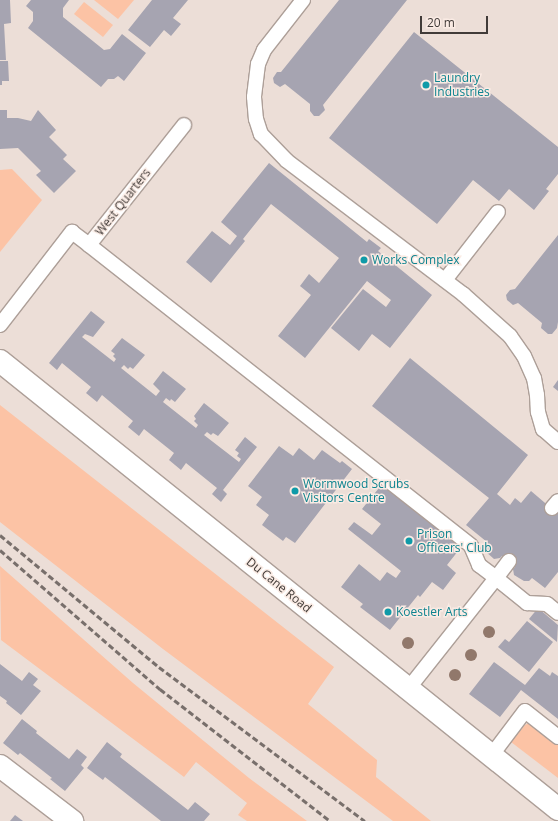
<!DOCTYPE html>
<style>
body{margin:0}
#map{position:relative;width:558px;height:821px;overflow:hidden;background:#ecded7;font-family:"Open Sans",sans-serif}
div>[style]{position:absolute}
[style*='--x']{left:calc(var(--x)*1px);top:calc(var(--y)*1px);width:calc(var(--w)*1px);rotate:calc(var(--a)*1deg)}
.green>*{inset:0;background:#fcc3a5}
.building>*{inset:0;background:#a6a4b1}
.roads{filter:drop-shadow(1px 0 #ad9f98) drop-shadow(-1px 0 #ad9f98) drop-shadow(0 1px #ad9f98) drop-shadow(0 -1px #ad9f98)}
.lane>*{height:14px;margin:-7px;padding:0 7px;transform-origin:7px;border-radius:7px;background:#fff}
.street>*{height:22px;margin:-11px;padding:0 11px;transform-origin:11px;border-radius:11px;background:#fff}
.secondary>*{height:22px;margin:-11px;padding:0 11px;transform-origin:11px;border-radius:11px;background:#fff}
.rail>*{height:3px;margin-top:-1.5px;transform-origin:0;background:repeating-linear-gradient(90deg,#786f6b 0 6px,transparent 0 9px)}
.trees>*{width:12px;height:12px;margin:-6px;border-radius:50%;background:#91786b}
.dots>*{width:11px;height:11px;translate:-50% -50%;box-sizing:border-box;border:2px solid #faebe4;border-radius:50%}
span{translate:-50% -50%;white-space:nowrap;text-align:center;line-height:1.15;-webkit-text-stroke:3px #faebe4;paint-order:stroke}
.culture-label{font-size:12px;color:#0d838f}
.left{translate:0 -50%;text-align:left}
.street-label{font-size:12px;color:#413b38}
.scale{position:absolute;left:420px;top:16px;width:68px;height:18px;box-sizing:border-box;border:2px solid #413b38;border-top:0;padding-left:5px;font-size:12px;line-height:14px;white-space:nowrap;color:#413b38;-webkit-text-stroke:3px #faebe4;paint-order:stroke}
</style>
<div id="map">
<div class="green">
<div style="clip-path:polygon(94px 0,134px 0,118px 19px)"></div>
<div style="clip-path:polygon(84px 2px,113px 25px,103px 37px,74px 14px)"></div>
<div style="clip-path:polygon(12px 169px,42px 200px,0 252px,0 170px)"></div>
<div style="clip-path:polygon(0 405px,334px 667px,308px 704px,377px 760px,376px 777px,431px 821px,393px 821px,163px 649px,0 522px)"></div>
<div style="clip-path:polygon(0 566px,133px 683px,249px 778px,307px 821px,247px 821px,238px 815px,247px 803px,196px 762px,184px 777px,1px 640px)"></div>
<div style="clip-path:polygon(529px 723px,558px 743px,558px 778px,511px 742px,525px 725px)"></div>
</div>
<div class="building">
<div style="clip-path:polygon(0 0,10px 0,11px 23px,4px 24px,6px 60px,0 60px)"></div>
<div style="clip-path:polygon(31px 0,69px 0,63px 8px,63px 17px,104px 50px,110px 49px,122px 34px,146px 53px,124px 81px,118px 76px,114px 79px,108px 79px,101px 87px,28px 28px,33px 21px,33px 12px,26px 6px)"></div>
<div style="clip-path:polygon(152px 0,188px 0,173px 18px,181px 24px,171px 36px,164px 30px,150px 47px,128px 30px)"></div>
<div style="clip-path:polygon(339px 0,407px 0,323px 105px,325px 110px,319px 116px,314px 116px,310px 111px,310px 104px,285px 84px,280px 87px,274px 83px,273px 78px,277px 72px,281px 72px)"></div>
<div style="clip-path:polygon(414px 32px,558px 147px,558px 174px,546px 189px,549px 191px,534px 210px,509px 189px,499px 201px,473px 180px,437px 224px,329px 138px)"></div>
<div style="clip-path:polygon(0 61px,8px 61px,9px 81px,2px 81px,2px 85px,0 85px)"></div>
<div style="clip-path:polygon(0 110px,7px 110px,7px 118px,18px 118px,31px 121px,38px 110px,56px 130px,49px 137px,67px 155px,63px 159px,76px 171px,54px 193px,36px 175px,41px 171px,18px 148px,0 149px)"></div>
<div style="clip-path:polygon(269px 163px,367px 242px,369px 239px,381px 248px,378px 251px,432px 295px,390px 348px,372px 334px,359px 351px,331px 328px,363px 289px,386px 307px,391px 300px,367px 281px,305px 358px,278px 336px,311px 295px,300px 286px,309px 274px,319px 283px,339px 258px,271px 204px,243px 239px,245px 241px,211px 283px,186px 262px,212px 231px,230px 245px,237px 236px,221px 222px)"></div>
<div style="clip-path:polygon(558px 235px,558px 322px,557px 328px,552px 334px,548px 334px,541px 328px,542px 323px,518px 303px,513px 305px,507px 300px,506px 295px,510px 290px,515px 289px)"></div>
<div style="clip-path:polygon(91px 311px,105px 322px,93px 337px,85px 334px,82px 337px,114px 362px,116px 359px,113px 356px,115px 354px,111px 351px,122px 338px,145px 355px,133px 369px,130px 367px,128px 369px,124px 365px,121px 368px,156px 396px,160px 391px,153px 384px,163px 371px,186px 389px,175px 402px,171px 399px,170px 401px,166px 398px,163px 402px,196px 428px,198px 425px,194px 421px,196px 419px,194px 416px,204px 403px,229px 423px,218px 436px,213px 433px,211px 435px,207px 432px,204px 435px,239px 462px,241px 459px,237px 456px,239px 453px,235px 450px,245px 437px,257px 447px,223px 490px,227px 494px,221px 502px,212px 494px,217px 488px,186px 463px,181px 470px,169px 460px,174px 453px,144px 429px,139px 436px,128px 427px,133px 421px,102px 395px,97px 402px,86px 393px,91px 387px,62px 363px,57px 370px,49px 363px)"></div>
<div style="clip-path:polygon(410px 358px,528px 455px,497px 494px,510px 505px,515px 498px,521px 503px,531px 491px,558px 514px,558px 572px,545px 588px,532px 578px,529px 581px,524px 581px,514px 575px,513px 569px,515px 567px,502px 556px,500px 558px,494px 559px,485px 551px,484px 547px,487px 542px,466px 525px,489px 498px,372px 406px)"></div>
<div style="clip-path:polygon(558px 380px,558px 391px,553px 387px)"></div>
<div style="clip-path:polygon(279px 446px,293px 456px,299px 448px,314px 460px,322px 450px,340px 463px,342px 461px,352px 469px,295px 543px,286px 537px,283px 541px,262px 525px,269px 515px,256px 505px,262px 497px,248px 486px)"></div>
<div style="clip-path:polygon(383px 483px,462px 546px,447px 565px,456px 573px,443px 590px,432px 582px,420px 597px,418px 595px,390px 630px,360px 607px,363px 604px,341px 587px,359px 564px,380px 581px,387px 572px,396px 578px,401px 571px,348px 529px,354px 522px,372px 535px,381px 524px,362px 509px)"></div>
<div style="clip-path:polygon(538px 608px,558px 625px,557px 642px,529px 619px)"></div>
<div style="clip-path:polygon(527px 621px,553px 642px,529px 672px,498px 647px,505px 639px,509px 642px)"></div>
<div style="clip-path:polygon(494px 662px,525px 685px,539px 668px,550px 676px,552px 672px,558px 676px,558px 719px,521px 690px,500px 717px,469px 694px)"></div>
<div style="clip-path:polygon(0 664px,22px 681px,29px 672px,38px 679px,33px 685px,41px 691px,21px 715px,6px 703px,7px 701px,0 696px)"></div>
<div style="clip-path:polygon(22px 719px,37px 731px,36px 733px,69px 759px,77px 749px,87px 757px,81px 765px,84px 768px,65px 791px,50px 779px,52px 778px,20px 753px,18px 755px,3px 743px)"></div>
<div style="clip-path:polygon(107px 742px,122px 754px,120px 757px,188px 810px,195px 802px,210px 814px,204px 821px,161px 821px,105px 777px,103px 780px,87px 768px)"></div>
<div style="clip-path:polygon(15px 815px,23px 821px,10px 821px)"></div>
</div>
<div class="roads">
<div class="lane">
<div style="--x:303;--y:0;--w:63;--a:128"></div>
<div style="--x:264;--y:50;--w:15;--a:113"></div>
<div style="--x:258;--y:64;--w:33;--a:97"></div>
<div style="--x:254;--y:97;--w:22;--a:85"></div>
<div style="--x:256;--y:119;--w:16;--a:72"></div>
<div style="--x:261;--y:134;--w:37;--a:46"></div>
<div style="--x:287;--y:161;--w:221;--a:37.1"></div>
<div style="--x:463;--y:294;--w:63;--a:41.8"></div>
<div style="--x:510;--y:336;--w:24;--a:55"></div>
<div style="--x:524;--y:356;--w:24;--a:66"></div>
<div style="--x:534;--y:378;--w:17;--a:80"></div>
<div style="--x:537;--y:395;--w:17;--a:87"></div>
<div style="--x:538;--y:412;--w:18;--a:74"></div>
<div style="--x:543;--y:429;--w:20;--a:41"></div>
<div style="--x:89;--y:245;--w:486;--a:38.2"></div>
<div style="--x:471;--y:546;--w:21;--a:67"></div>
<div style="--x:479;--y:565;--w:21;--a:37"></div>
<div style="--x:496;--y:578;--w:142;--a:128.4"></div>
<div style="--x:445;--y:280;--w:86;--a:-52.1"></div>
<div style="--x:0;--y:325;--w:118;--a:-52.3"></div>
<div style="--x:72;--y:232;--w:21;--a:37"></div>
<div style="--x:89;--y:245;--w:153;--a:-51.6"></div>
<div style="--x:552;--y:508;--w:9;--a:-49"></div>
<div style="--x:509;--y:561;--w:21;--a:127"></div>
<div style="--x:496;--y:578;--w:40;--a:39"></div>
<div style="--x:527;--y:603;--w:20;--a:3"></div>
<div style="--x:547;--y:604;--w:14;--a:39"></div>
<div style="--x:491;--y:756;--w:56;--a:-52.9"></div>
<div style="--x:525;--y:711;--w:42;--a:38.2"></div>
</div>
<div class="street">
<div style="--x:0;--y:766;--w:91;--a:37.4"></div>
</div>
<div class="secondary">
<div style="--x:0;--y:361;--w:716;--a:38.76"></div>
</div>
</div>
<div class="rail">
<div style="--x:0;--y:535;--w:207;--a:39.7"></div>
<div style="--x:159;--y:667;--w:257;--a:36.8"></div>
<div style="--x:0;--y:550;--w:212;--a:41"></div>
<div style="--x:160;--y:689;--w:215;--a:37.8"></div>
</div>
<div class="trees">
<div style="left:489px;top:632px"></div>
<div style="left:408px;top:643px"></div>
<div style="left:471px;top:655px"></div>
<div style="left:455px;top:675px"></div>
</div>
<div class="dots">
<div style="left:426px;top:85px;background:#0f9aa8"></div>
<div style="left:364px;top:260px;background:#0f9aa8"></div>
<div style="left:295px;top:491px;background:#0f9aa8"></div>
<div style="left:409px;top:541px;background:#0f9aa8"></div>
<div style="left:388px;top:612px;background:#0f9aa8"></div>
</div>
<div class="culture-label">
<span class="left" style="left:434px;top:85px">Laundry<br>Industries</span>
<span class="left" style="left:372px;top:260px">Works Complex</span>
<span class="left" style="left:303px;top:491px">Wormwood Scrubs<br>Visitors Centre</span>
<span class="left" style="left:417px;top:541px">Prison<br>Officers' Club</span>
<span class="left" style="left:396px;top:612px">Koestler Arts</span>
</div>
<div class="street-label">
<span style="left:123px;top:202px;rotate:-52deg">West Quarters</span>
<span style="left:279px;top:585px;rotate:39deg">Du Cane Road</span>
</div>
<div class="scale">20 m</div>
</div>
